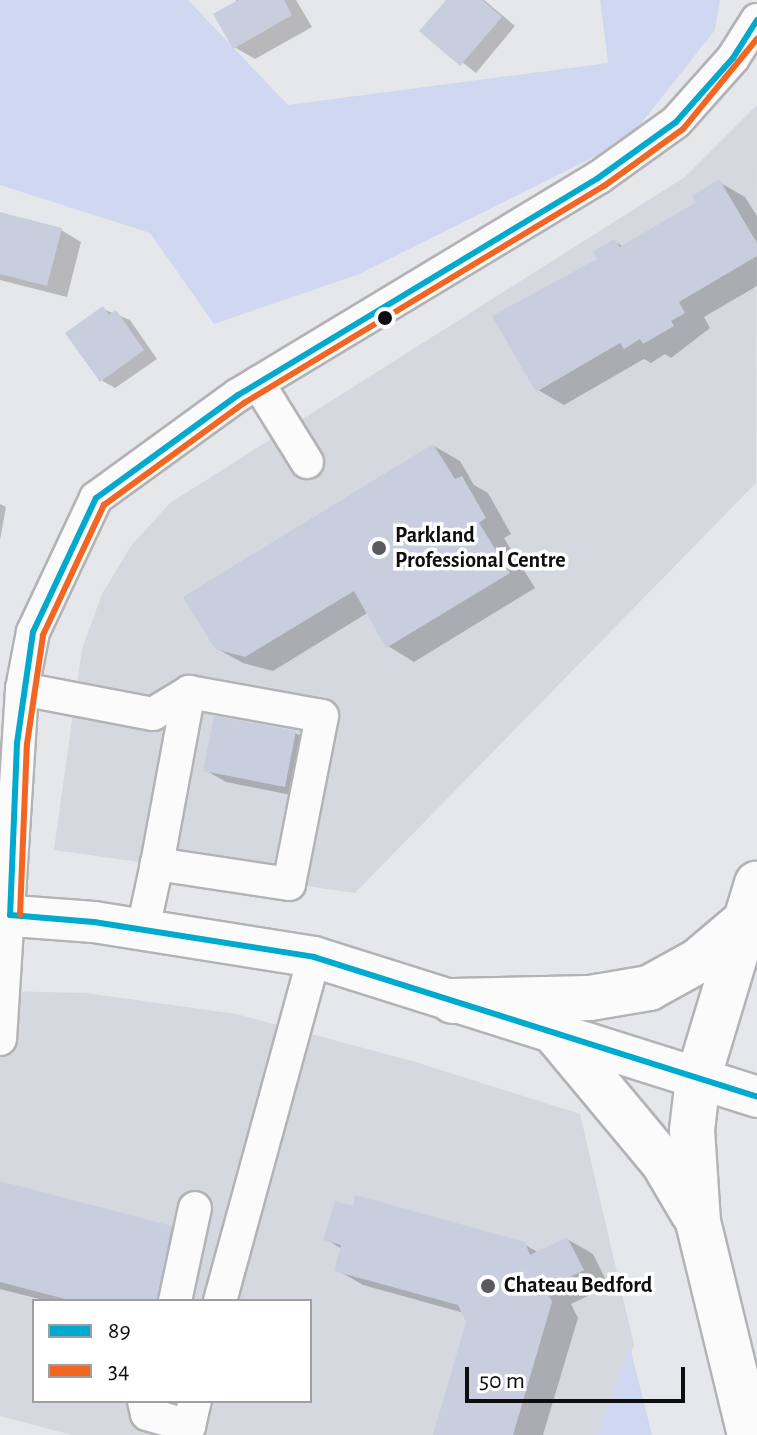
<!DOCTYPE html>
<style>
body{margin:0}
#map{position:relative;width:757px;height:1435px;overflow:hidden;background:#e6e7ea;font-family:"Alegreya Sans",sans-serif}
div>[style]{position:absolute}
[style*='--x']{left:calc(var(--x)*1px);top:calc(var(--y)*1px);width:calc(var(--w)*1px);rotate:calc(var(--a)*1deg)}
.built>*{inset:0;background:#d5d8df}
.green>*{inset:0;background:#d0d8f1}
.shadow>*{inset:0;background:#0003}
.building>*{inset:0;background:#c9cede}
.roads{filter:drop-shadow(2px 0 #b3b3b6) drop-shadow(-2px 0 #b3b3b6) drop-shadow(0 2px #b3b3b6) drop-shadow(0 -2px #b3b3b6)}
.minor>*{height:32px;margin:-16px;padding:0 16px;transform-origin:16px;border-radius:16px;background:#fbfbfc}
.major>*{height:40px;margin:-20px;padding:0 20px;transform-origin:20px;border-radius:20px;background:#fbfbfc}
.highway>*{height:44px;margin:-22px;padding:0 22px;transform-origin:22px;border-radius:22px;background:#fbfbfc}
.bus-1>*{height:6px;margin:-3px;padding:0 3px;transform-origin:3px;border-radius:3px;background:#00a9ce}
.bus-2>*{height:6px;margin:-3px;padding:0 3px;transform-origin:3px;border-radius:3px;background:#f26522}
.dots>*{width:22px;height:22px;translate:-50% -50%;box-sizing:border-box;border:4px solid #fff;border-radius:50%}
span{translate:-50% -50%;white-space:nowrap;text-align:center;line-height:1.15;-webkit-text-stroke:7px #fff;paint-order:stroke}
.poi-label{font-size:22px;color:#0e0e10;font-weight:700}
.left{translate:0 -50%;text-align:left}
.legend{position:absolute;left:32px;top:1299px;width:280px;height:104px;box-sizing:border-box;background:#fff;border:2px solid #9f9f9f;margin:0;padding:10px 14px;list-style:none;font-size:24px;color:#0e0e10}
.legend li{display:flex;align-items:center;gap:16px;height:40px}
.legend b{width:40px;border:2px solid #9f9f9f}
.scale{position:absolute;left:465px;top:1367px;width:220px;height:36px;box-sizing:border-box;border:4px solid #0e0e10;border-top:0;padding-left:10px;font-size:24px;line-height:28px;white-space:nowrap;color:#0e0e10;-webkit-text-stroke:6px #fff;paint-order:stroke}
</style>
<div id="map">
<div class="built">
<div style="clip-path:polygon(757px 105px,756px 483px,355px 893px,54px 850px,82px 649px,102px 594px,131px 546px,170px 503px,685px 177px)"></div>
<div style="clip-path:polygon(evenodd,0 991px,86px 993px,236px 1014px,412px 1061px,580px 1114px,634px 1345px,599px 1435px,72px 1435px,0 1416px,0 991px,34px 1301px,310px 1301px,310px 1401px,34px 1401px,34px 1301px)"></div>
</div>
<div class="green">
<div style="clip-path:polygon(0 0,188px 0,288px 105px,608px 63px,600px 0,720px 0,715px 30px,628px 140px,357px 275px,214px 324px,150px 233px,0 185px)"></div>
<div style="clip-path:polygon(630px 1347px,652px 1435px,597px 1435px)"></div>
</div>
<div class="shadow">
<div style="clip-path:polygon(236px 0,296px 0,312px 27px,255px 59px,234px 47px)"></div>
<div style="clip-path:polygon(448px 0,484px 0,515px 26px,476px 73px,422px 31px)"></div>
<div style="clip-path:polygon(719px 182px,745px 197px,757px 216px,757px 286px,704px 317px,710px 328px,671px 358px,665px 354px,651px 363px,644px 359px,564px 405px,538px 390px,614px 241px,624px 247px,698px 203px)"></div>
<div style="clip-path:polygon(0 214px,61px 230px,81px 242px,67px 297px,0 280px)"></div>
<div style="clip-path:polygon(103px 309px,130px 320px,157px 359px,115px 388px,101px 380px)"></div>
<div style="clip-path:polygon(434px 446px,460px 461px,474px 485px,488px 493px,511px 534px,504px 538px,535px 588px,414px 662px,388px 646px,369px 612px,273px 671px,243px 663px,216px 648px)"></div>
<div style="clip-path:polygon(0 504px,6px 507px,0 540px)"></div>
<div style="clip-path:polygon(295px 733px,316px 744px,306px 798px,226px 782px,205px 770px)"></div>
<div style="clip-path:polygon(0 1183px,171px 1227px,197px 1243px,185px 1301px,47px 1301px,0 1289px)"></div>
<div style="clip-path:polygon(325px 1239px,524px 1244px,539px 1253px,567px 1239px,593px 1254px,609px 1286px,571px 1304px,578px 1318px,543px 1435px,435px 1435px,468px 1322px,464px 1313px,363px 1285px,337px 1270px,342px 1249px)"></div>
</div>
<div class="building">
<div style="clip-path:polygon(238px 0,284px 0,292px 15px,233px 49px,213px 14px)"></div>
<div style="clip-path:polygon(446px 0,482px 0,502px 17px,460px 66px,419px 31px)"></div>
<div style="clip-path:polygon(719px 179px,757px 243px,757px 256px,679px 302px,685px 313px,671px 321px,674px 326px,643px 344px,640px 339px,624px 349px,620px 343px,536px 392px,492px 316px,597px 259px,593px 251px,614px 239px,620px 247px,696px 202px,692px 196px)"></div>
<div style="clip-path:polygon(0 212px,62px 228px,47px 286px,0 274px)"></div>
<div style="clip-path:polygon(103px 306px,109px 315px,116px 310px,144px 350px,100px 382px,65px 333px)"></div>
<div style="clip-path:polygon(433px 444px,455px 479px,462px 476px,486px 518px,479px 523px,510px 573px,386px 648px,354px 591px,245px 657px,215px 649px,183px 597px)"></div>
<div style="clip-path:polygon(214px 716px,296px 731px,285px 787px,203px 771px)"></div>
<div style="clip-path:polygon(0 1181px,172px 1226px,157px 1301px,73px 1301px,0 1282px)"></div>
<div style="clip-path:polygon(355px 1195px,525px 1242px,530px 1255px,567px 1237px,584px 1270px,546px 1289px,552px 1302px,513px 1435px,433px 1435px,466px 1322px,458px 1305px,334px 1271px,341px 1245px,323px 1240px,335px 1201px,353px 1206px)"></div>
</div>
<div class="roads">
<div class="minor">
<div style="--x:258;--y:383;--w:93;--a:58.2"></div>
<div style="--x:22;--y:689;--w:133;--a:10.8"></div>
<div style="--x:153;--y:714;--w:42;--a:-31.4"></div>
<div style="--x:189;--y:692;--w:135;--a:10.2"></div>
<div style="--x:322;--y:716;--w:171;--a:101.1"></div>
<div style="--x:289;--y:884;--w:134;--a:-171.4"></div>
<div style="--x:157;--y:864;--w:66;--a:102.2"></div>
<div style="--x:157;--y:864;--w:175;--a:-79.5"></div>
<div style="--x:0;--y:1039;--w:351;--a:-86.4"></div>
<div style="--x:22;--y:689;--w:58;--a:-79.1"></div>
<div style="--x:33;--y:632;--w:148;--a:-64.8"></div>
<div style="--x:96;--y:498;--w:175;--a:-36"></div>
<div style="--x:238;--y:395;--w:420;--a:-31.1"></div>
<div style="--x:598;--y:178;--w:96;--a:-35.7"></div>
<div style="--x:676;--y:122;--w:86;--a:-48.3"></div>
<div style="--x:733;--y:58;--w:45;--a:-57.7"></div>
<div style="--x:175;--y:1301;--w:95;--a:-77.9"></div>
<div style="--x:220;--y:1301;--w:357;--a:-74.7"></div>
<div style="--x:144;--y:1401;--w:13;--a:77"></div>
<div style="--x:147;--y:1414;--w:44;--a:15.9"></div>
<div style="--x:189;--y:1426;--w:26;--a:-77"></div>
</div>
<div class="major">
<div style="--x:0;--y:915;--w:94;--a:4.3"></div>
<div style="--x:94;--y:922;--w:223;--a:9"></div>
<div style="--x:314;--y:957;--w:465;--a:17.5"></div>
</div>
<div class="highway">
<div style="--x:453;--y:1001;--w:137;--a:-1.3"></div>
<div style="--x:590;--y:998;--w:60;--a:-9.6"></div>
<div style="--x:649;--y:988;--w:56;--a:-28.9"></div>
<div style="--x:698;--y:961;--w:59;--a:-40.2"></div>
<div style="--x:552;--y:1029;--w:173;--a:50.2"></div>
<div style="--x:663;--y:1162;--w:59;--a:59.5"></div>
<div style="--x:750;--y:1435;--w:219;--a:-103.7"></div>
<div style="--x:698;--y:1222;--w:92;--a:-93.7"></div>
<div style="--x:692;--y:1130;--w:51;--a:-83.3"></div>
<div style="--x:698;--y:1079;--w:204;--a:-73.2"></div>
</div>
</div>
<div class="bus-1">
<div style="--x:757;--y:20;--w:45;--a:122.3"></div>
<div style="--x:733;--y:58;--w:86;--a:131.7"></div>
<div style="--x:676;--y:122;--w:96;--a:144.3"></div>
<div style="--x:598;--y:178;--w:420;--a:148.9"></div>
<div style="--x:238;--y:395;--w:175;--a:144"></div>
<div style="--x:96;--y:498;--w:148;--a:115.2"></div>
<div style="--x:33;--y:632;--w:112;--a:98.2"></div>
<div style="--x:17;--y:743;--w:172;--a:92.3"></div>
<div style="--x:10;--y:915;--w:84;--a:4.8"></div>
<div style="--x:94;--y:922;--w:223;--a:9"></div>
<div style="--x:314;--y:957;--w:465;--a:17.5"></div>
</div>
<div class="bus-2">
<div style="--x:20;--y:915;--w:171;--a:-87.7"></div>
<div style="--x:27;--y:744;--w:110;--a:-81.6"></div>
<div style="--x:43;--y:635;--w:144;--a:-64.9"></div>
<div style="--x:104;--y:505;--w:173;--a:-36.1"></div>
<div style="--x:244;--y:403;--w:420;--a:-31.1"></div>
<div style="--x:604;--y:186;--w:97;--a:-35.8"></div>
<div style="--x:683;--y:129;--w:117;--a:-50.6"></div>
</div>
<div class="dots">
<div style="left:385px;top:318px;background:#0e0e10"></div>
<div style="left:379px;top:548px;background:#5a5a5c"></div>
<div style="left:488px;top:1286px;background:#5a5a5c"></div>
</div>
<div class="poi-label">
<span class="left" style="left:395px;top:548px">Parkland<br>Professional Centre</span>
<span class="left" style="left:504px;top:1286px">Chateau Bedford</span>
</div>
<ul class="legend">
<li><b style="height:10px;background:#00a9ce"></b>89</li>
<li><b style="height:10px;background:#f26522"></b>34</li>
</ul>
<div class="scale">50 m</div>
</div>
